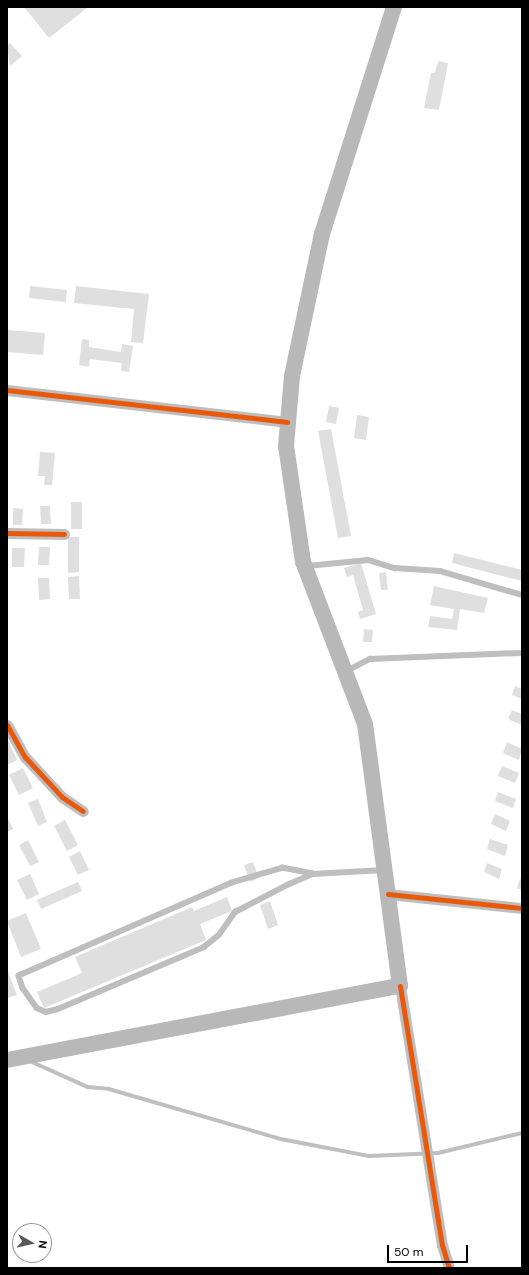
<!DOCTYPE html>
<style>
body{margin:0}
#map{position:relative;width:529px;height:1275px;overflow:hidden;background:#fff;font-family:"DM Sans",sans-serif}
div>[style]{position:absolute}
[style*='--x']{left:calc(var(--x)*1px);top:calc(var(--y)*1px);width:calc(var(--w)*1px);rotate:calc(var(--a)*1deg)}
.stream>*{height:3.5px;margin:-1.75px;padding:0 1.75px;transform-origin:1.75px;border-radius:1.75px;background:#bfbfbf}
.building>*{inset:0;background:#dfdfdf}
.lane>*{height:5.5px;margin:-2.75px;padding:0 2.75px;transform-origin:2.75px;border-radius:2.75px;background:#bebebe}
.street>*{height:11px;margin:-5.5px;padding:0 5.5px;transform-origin:5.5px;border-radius:5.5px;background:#bebebe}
.secondary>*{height:16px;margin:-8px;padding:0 8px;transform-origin:8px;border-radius:8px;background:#b8b8b8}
.cycleway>*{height:5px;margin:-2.5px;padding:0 2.5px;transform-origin:2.5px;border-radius:2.5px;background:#e8590c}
span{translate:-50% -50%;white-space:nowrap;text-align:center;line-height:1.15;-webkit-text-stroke:4px #fff;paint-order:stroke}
.frame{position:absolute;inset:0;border:8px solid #000;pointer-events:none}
.north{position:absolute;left:12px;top:1223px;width:40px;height:40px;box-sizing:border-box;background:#fff;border:1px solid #999;border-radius:50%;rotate:98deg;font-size:11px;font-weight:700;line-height:16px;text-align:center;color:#000}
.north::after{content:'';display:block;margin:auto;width:14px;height:18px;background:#595959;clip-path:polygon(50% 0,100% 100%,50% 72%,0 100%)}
.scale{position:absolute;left:387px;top:1245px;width:81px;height:18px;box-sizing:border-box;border:2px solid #000;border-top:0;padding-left:5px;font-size:12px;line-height:14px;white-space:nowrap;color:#000;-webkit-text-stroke:3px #fff;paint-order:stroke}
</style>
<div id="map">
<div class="stream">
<div style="--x:30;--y:1061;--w:64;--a:24.1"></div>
<div style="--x:88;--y:1087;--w:21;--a:5"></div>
<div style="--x:109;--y:1089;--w:179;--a:16.2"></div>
<div style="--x:281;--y:1139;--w:90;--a:10.9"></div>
<div style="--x:369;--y:1156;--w:69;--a:-2.5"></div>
<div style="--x:438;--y:1153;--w:86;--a:-13.4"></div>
</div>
<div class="building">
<div style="clip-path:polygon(24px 7px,88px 7px,49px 38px)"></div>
<div style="clip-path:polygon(10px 43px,22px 56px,10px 66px,7px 46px)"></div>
<div style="clip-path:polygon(438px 61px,448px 63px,439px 110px,424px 108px,431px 73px,435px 73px)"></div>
<div style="clip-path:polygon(30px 286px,67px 290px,66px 302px,29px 298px)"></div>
<div style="clip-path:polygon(76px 286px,149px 294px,143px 343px,131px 342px,134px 309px,74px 303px)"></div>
<div style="clip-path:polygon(7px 330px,45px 333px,43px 355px,7px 352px)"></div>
<div style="clip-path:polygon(82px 339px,89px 340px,89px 347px,121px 352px,122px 344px,133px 346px,129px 372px,121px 371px,122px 363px,90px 359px,89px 367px,79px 365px)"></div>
<div style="clip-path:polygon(329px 406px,339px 408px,336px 424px,326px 422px)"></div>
<div style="clip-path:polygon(357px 415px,369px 417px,366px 440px,354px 438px)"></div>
<div style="clip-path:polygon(331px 429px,351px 536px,338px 538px,318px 431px)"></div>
<div style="clip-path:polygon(40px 452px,55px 453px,52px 485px,44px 485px,45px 476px,38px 476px)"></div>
<div style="clip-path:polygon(71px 502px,82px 502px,82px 529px,71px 529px)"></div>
<div style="clip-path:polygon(40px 506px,50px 506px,51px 524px,41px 524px)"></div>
<div style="clip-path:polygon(13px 508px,23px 509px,22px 525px,13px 525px)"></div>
<div style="clip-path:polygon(68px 537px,79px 537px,79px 572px,68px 573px)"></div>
<div style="clip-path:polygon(39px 547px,50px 547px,49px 565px,38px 565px)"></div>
<div style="clip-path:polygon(12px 548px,25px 548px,24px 567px,12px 567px)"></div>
<div style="clip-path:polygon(454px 553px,522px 570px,522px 581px,452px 563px)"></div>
<div style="clip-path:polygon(361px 563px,376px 614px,360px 619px,358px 612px,363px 610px,353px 575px,347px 577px,344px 568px)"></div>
<div style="clip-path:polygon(386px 572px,388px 590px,381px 590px,379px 573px)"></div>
<div style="clip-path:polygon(79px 576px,80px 599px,69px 599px,68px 577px)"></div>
<div style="clip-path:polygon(38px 578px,49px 578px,50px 599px,39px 600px)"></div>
<div style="clip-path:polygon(434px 586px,488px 598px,484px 613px,460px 609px,457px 630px,428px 627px,430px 616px,452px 619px,454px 609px,430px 605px)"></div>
<div style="clip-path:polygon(364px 629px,373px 630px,372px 642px,363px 642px)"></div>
<div style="clip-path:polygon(515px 686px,522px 689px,522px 699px,512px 695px)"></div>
<div style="clip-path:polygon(512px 710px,522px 714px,522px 725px,508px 719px)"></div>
<div style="clip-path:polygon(8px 740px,17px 760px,7px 765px,7px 741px)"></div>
<div style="clip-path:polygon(507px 742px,522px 749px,519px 760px,503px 753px)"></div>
<div style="clip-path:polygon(502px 766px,519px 773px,515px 783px,498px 776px)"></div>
<div style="clip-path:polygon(23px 768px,33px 788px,19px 795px,9px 775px)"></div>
<div style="clip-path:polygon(498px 792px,516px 799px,513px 808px,495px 801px)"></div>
<div style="clip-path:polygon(38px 799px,47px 822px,38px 826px,28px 803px)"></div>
<div style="clip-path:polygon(495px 814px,510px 821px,506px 831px,491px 824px)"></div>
<div style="clip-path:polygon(7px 816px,13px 829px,7px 832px)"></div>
<div style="clip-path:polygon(65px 820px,78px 845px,67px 851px,54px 826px)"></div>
<div style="clip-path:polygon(490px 839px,508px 845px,505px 856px,487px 849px)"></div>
<div style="clip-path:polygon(28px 840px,39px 862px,30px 866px,19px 845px)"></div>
<div style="clip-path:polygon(80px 851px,89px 870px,78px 875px,69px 857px)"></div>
<div style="clip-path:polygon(253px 862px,259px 878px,250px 882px,244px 865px)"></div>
<div style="clip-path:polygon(487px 863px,502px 869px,499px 879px,484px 872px)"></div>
<div style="clip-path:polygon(30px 874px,39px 894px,27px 900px,17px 880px)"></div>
<div style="clip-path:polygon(520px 879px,522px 879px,522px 890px,517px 888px)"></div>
<div style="clip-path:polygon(78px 882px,82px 891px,41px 909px,37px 900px)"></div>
<div style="clip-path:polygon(227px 897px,232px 911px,200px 924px,206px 940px,44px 1008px,37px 992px,82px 973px,75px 957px,192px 907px,194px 911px)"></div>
<div style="clip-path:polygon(270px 901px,278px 925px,268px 929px,260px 905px)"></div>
<div style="clip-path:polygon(26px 913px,41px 949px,21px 957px,7px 921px)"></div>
<div style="clip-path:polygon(7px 969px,17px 995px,7px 998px)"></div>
</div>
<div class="lane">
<div style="--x:307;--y:566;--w:61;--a:-5.6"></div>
<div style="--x:368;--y:560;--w:28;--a:17"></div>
<div style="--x:395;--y:568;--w:45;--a:3.8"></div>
<div style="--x:440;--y:571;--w:85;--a:16.3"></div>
<div style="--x:347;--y:671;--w:26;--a:-28"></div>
<div style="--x:370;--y:659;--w:152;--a:-2.3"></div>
<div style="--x:313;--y:874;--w:31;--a:-169"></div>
<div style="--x:283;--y:868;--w:53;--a:163.6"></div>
<div style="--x:232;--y:883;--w:232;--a:156.4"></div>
<div style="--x:19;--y:976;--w:13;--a:72"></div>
<div style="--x:23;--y:988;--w:24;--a:55"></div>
<div style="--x:37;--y:1008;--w:10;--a:24"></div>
<div style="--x:46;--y:1012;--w:12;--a:-14"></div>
<div style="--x:58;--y:1009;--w:159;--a:-23"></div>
<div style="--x:204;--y:947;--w:19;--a:-39"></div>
<div style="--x:219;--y:935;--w:28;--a:-55"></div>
<div style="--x:235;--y:912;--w:59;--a:-27.4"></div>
<div style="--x:287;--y:885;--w:28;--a:-23"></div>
<div style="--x:313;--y:874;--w:71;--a:-3.2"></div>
</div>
<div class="street">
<div style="--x:7;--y:390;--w:282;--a:6.5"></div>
<div style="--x:7;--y:533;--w:57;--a:1"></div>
<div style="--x:7;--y:725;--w:37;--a:61"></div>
<div style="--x:25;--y:757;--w:54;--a:47.2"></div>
<div style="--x:62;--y:797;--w:25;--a:34"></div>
<div style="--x:388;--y:894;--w:135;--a:6"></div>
<div style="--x:400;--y:986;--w:262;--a:80.8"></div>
<div style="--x:442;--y:1245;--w:24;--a:73"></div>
</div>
<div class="secondary">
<div style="--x:7;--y:1060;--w:400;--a:-10.7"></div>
<div style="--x:400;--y:986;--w:264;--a:-97.6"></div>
<div style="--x:365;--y:724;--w:173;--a:-110.9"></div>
<div style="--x:303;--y:562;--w:117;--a:-98.3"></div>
<div style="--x:286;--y:446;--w:70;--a:-85.1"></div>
<div style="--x:292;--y:376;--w:145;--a:-78.1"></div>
<div style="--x:322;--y:234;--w:238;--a:-72.4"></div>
</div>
<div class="cycleway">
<div style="--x:7;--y:390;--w:282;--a:6.5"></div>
<div style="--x:7;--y:533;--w:57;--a:1"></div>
<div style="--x:7;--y:725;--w:37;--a:61"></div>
<div style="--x:25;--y:757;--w:54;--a:47.2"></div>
<div style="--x:62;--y:797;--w:25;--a:34"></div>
<div style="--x:388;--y:894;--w:135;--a:6"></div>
<div style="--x:400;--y:986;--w:262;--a:80.8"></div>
<div style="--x:442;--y:1245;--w:24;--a:73"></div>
</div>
<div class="frame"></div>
<div class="north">N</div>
<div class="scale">50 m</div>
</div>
